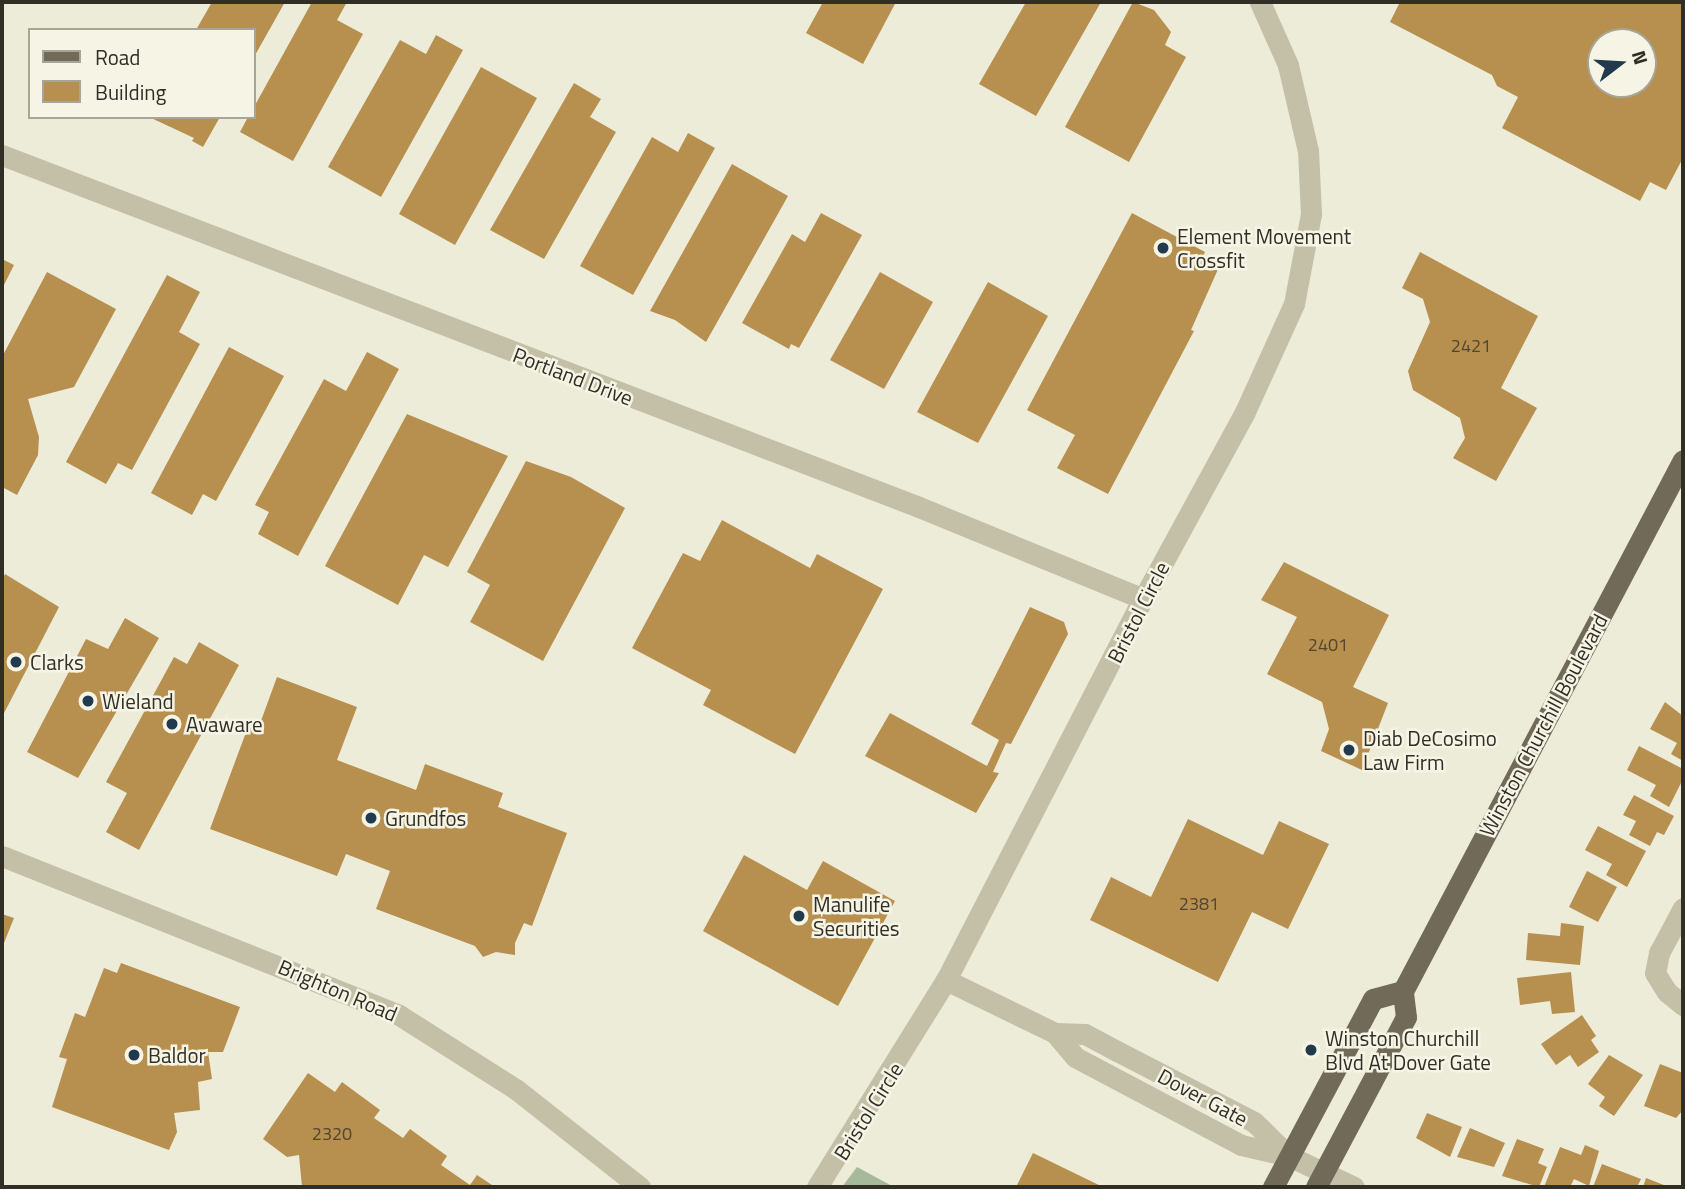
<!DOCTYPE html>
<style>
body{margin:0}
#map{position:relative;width:1685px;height:1189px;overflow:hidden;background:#edecd9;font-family:"Titillium Web",sans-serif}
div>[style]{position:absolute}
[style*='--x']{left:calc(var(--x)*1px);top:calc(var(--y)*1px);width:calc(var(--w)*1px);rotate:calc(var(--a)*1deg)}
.green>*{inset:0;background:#a4ba9b}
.building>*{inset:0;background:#b78f4e}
.minor>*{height:21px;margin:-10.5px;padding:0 10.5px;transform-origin:10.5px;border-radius:10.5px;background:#c4bfa7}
.major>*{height:21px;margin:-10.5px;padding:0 10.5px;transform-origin:10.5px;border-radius:10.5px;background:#726a59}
.dots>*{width:19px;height:19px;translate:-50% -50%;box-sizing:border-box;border:4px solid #f6f5e5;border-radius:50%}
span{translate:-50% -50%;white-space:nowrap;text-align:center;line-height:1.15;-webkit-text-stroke:5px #f6f5e5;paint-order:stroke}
.number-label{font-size:18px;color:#524630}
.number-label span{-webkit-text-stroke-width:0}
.poi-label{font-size:21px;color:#312e26}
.left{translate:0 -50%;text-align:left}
.street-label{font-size:21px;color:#312e26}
.frame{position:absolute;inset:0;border:4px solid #312e26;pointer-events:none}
.legend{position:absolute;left:28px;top:28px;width:228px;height:91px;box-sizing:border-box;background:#f6f5e5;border:2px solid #a7a599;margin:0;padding:9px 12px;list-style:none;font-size:21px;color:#312e26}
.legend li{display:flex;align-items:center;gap:14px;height:35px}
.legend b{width:35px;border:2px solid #a7a599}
.north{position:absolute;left:1587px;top:28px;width:70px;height:70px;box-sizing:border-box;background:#f6f5e5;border:2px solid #a7a599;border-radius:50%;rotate:73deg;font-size:19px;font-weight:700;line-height:28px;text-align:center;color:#312e26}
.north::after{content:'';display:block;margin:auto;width:24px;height:32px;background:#213a4d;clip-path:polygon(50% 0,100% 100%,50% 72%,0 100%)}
</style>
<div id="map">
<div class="green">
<div style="clip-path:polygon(857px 1167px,894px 1187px,842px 1187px)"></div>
</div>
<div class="building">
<div style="clip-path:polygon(212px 2px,285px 2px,254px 57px,254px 30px,196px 30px)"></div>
<div style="clip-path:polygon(312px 2px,347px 2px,337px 20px,363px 34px,293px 161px,240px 132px,248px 117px,254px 117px,254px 107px)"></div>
<div style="clip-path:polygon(823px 2px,896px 2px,863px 64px,806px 33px)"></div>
<div style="clip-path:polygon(1026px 2px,1101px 2px,1036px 116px,979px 84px)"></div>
<div style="clip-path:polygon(1133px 2px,1154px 10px,1171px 32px,1165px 45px,1186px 57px,1129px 162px,1065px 127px)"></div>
<div style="clip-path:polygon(evenodd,1400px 2px,1683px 2px,1683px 158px,1666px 190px,1650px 182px,1640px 201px,1502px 128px,1518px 97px,1497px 86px,1492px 75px,1390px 22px,1400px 2px,1601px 42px,1643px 42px,1643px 84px,1601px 84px,1601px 42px)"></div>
<div style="clip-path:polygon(436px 35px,463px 50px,381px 197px,328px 167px,400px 40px,426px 54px)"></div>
<div style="clip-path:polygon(481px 67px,537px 98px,455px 245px,399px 214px)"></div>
<div style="clip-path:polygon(574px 83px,601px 99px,590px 117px,616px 132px,544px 259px,490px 230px)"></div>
<div style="clip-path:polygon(149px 117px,220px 117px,203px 147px,192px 141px,194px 138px)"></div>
<div style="clip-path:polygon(688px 133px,715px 148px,633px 295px,580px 266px,652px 137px,678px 152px)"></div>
<div style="clip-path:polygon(732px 164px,788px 196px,706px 342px,675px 320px,650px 311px)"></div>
<div style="clip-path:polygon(821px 213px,862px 235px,799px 348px,791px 344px,789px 349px,742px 323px,792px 234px,805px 242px)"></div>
<div style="clip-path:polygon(1132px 213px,1205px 252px,1202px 258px,1219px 267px,1191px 330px,1194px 331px,1108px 494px,1057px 468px,1075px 435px,1027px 410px)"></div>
<div style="clip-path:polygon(1420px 252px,1538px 316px,1501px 388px,1537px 408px,1496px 481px,1453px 458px,1465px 438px,1460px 418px,1413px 390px,1408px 371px,1430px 322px,1423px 299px,1402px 288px)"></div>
<div style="clip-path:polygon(2px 259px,14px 265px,2px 289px)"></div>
<div style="clip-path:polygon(47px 272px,116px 309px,74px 387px,28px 399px,39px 437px,38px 455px,17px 495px,2px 487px,2px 357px)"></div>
<div style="clip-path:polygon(880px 272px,933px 302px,884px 389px,830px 360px)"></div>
<div style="clip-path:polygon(167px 275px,200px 292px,179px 332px,200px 344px,132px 470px,118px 463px,106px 484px,66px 462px)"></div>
<div style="clip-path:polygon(988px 282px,1048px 316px,978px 443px,917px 412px)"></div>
<div style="clip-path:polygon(229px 347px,284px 376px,216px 501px,203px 494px,192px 515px,151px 493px)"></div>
<div style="clip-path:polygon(367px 352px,399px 369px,298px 556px,258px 534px,269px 512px,255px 505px,324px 379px,346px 391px)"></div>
<div style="clip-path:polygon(407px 414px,508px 456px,448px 567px,424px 555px,398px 605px,325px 566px)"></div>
<div style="clip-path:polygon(526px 461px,571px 477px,625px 508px,543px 661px,470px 622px,490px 585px,467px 572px)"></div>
<div style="clip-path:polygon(722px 520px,810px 568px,817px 554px,883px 589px,795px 754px,703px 705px,711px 690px,632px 648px,683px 553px,700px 561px)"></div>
<div style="clip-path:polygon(1284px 562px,1389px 615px,1353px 687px,1388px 703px,1362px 770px,1321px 751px,1329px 729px,1322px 702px,1267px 674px,1297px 617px,1261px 600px)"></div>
<div style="clip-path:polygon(5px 574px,59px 607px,2px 717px,2px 580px)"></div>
<div style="clip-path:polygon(1030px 607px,1064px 622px,1068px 634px,1011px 744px,1006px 743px,993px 772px,999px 773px,976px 813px,865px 756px,890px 713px,987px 766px,999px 740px,971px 724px)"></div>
<div style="clip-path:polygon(125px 618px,159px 638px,78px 778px,27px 752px,86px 639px,108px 649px)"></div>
<div style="clip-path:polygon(199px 642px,239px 665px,139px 850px,106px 832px,127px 793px,106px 782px,174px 657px,187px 664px)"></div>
<div style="clip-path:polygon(277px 677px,357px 707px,337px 760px,416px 790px,425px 764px,503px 793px,498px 807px,567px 833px,532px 926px,524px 923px,515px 943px,515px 955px,496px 952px,483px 957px,475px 946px,376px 909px,390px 871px,346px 854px,337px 876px,210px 829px,248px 727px,258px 729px)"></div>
<div style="clip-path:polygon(1665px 702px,1683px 716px,1683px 761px,1671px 754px,1677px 743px,1650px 729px)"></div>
<div style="clip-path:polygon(1639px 746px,1683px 769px,1683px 779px,1669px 807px,1650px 796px,1656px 785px,1627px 770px)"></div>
<div style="clip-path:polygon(1634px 795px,1674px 816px,1664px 835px,1657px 832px,1650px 846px,1629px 835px,1636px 821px,1623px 815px)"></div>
<div style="clip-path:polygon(1188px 819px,1263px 855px,1279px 821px,1329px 844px,1288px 929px,1252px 912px,1218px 982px,1090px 920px,1111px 877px,1151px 897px)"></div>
<div style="clip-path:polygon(1598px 826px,1646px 851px,1627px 887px,1606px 875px,1612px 864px,1585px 850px)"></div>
<div style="clip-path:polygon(744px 855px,807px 890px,823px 861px,895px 901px,838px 1006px,703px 931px)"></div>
<div style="clip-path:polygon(1587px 871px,1617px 887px,1598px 922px,1569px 907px)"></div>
<div style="clip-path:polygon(2px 914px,14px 918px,2px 948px)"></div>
<div style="clip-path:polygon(1561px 923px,1584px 926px,1580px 965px,1526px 960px,1528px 933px,1560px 936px)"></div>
<div style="clip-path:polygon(121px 963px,240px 1007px,223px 1052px,208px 1052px,212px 1079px,198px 1082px,200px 1110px,174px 1113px,177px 1132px,169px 1150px,52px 1107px,67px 1059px,59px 1057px,75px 1013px,85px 1017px,104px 968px,117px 973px)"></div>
<div style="clip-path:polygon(1571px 972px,1575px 1012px,1552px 1014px,1550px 1001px,1520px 1005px,1517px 978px)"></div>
<div style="clip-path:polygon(1582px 1015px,1596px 1036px,1591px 1040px,1599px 1052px,1578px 1067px,1570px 1055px,1556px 1065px,1541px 1044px)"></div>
<div style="clip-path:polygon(1609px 1055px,1643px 1075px,1614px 1116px,1599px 1106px,1605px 1097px,1588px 1084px)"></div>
<div style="clip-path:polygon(1660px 1064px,1683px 1073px,1683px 1110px,1676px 1118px,1644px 1106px)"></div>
<div style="clip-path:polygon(308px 1073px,335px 1092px,342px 1082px,380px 1110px,374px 1118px,403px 1138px,410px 1129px,447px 1156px,441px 1165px,470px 1185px,477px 1175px,495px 1187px,302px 1187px,299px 1155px,287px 1157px,263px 1139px)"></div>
<div style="clip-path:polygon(1427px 1113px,1462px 1127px,1450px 1157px,1416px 1138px)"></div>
<div style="clip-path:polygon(1470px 1128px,1505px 1143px,1494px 1167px,1457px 1157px)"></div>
<div style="clip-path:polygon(1517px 1139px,1544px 1149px,1538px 1163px,1547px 1167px,1539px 1187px,1502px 1176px)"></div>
<div style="clip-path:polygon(1585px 1145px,1599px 1151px,1589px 1186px,1574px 1179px,1570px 1187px,1544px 1187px,1560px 1147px,1581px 1155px)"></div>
<div style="clip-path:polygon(1033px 1153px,1103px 1187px,1016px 1187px)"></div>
<div style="clip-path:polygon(1602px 1164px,1641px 1179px,1637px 1187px,1593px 1187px)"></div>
<div style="clip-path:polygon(1646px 1178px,1669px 1187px,1643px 1187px)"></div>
</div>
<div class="minor">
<div style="--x:2;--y:155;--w:982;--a:21"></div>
<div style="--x:919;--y:507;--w:242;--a:22.3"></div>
<div style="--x:2;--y:856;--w:428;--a:21.8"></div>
<div style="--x:399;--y:1015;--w:140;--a:32.4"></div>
<div style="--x:517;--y:1090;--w:157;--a:38.3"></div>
<div style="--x:1683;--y:908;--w:51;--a:118.1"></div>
<div style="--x:1659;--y:953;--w:20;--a:101"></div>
<div style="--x:1655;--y:973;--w:22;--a:58"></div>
<div style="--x:1667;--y:992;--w:21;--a:39"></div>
<div style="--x:946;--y:980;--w:121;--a:25.9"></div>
<div style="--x:1055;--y:1033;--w:30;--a:2"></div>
<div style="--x:1085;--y:1034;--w:36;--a:28"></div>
<div style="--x:1117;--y:1051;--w:154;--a:27.4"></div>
<div style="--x:1254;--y:1122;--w:49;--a:44.2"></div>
<div style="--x:1055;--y:1033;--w:31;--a:50"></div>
<div style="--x:1075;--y:1057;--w:188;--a:27.9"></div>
<div style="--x:1241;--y:1145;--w:49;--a:12.9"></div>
<div style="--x:1289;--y:1156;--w:72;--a:25.5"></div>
<div style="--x:817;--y:1187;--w:244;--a:-58.1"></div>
<div style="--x:946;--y:980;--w:429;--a:-62.7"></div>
<div style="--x:1143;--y:599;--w:211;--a:-61.4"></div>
<div style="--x:1244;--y:414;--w:121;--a:-65.6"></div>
<div style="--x:1294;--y:304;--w:92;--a:-79.3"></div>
<div style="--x:1311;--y:214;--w:63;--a:-92.7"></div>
<div style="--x:1308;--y:151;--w:88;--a:-103.1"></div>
<div style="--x:1288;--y:65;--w:69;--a:-114"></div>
</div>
<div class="major">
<div style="--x:1273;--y:1187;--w:213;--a:-62"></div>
<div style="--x:1373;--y:999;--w:31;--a:-15"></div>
<div style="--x:1316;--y:1187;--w:192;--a:-62.1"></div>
<div style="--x:1406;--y:1017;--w:26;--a:-97"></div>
<div style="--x:1403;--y:991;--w:600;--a:-62.2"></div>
</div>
<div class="dots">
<div style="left:1163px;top:248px;background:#213a4d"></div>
<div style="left:16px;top:662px;background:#213a4d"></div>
<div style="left:88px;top:701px;background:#213a4d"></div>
<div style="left:172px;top:724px;background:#213a4d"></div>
<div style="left:1349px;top:750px;background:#213a4d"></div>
<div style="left:371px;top:818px;background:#213a4d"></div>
<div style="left:799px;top:916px;background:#213a4d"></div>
<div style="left:1311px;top:1050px;background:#213a4d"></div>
<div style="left:134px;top:1055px;background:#213a4d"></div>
</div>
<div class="number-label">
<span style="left:1471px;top:346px">2421</span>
<span style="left:1328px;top:645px">2401</span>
<span style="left:1199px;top:904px">2381</span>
<span style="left:332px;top:1134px">2320</span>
</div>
<div class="poi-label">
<span class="left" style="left:1177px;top:248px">Element Movement<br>Crossfit</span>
<span class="left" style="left:30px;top:662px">Clarks</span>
<span class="left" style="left:102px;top:701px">Wieland</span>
<span class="left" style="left:186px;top:724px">Avaware</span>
<span class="left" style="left:1363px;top:750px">Diab DeCosimo<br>Law Firm</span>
<span class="left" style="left:385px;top:818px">Grundfos</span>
<span class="left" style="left:813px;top:916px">Manulife<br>Securities</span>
<span class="left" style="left:1325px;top:1050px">Winston Churchill<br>Blvd At Dover Gate</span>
<span class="left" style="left:148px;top:1055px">Baldor</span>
</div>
<div class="street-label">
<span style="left:573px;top:376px;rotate:21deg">Portland Drive</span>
<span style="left:1138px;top:612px;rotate:-63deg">Bristol Circle</span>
<span style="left:1543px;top:725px;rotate:-62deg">Winston Churchill Boulevard</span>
<span style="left:338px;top:990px;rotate:23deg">Brighton Road</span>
<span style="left:1203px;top:1097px;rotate:28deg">Dover Gate</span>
<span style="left:868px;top:1111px;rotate:-58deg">Bristol Circle</span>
</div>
<div class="frame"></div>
<ul class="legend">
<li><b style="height:9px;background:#726a59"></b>Road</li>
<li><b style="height:19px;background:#b78f4e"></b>Building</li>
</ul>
<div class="north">N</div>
</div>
